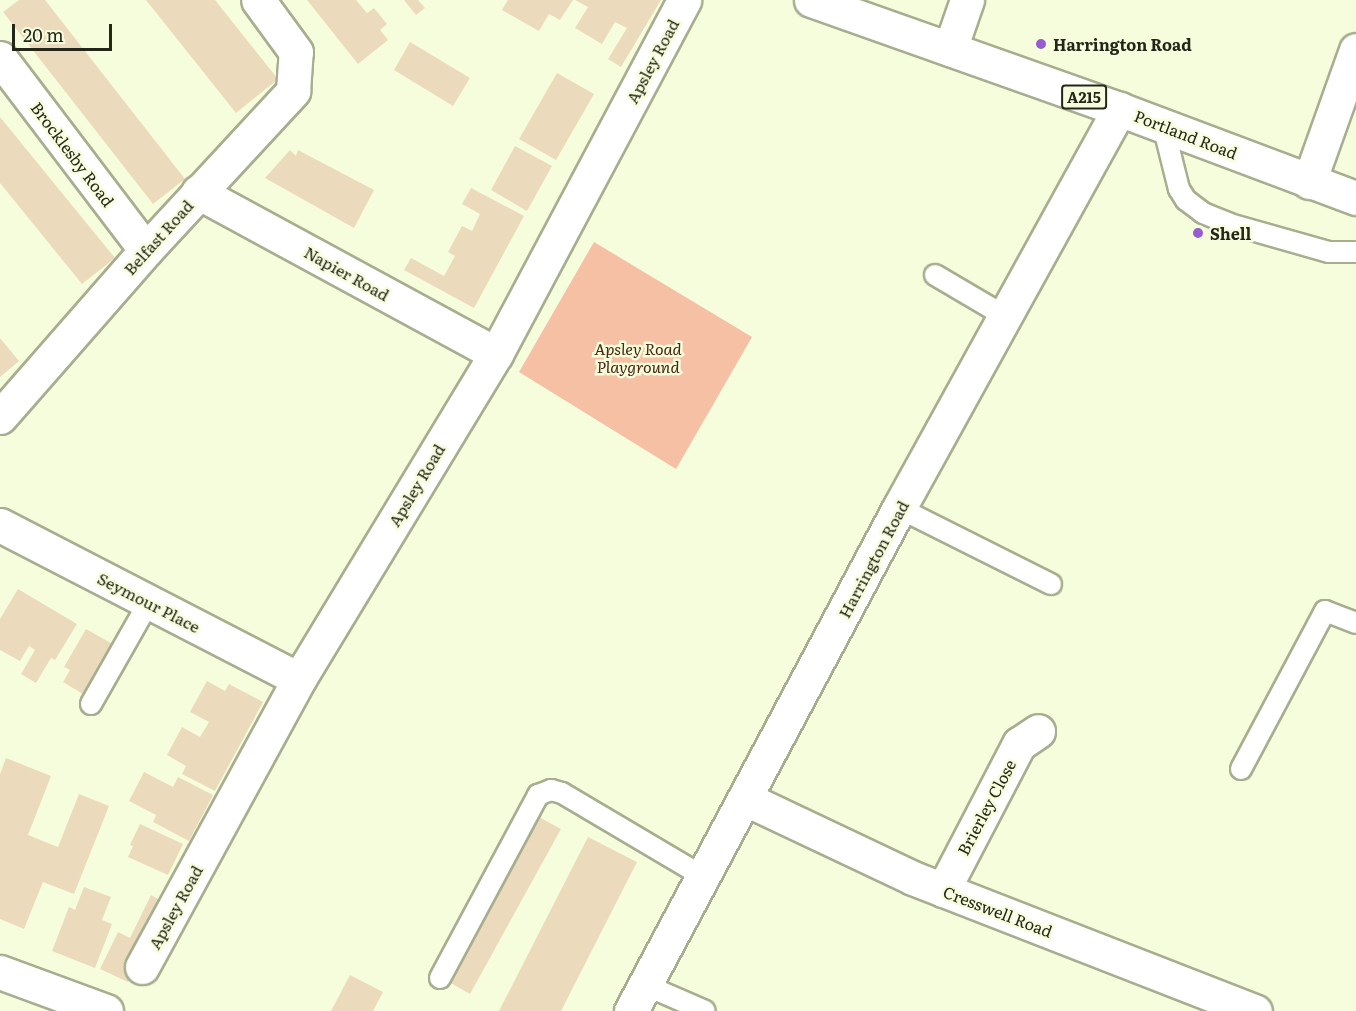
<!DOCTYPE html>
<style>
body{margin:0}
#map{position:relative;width:1356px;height:1011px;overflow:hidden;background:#f6fddc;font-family:Literata,serif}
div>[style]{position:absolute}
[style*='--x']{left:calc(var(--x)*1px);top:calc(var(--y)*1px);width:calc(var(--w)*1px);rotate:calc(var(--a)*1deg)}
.green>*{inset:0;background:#f5c0a4}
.building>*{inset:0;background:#ebdbbc}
.roads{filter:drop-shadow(2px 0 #a7ae8f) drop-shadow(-2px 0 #a7ae8f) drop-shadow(0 2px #a7ae8f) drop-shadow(0 -2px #a7ae8f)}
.service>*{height:20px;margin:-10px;padding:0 10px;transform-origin:10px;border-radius:10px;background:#fff}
.minor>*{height:33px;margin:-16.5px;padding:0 16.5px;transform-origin:16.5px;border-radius:16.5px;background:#fff}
.primary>*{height:33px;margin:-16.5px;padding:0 16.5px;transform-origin:16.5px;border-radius:16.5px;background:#fff}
.dots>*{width:16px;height:16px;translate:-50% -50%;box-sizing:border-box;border:3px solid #f6fddc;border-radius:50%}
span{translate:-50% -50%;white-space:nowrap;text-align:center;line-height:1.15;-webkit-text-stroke:5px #f6fddc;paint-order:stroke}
.shield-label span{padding:2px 4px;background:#f6fddc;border:2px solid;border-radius:4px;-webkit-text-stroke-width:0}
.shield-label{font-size:15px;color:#24261a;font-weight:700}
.poi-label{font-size:16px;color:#24261a;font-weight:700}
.left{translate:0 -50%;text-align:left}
.street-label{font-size:16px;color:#24261a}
.park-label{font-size:16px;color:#492713;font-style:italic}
.scale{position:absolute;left:12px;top:24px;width:100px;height:27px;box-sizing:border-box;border:3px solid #24261a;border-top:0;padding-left:8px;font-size:18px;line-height:21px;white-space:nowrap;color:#24261a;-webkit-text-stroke:4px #f6fddc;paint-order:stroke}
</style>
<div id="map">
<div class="green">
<div style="clip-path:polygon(594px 242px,752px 337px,676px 469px,519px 372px)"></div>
</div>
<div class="building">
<div style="clip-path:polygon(19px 0,45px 0,185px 179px,153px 204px,3px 12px)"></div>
<div style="clip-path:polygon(146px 0,215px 0,278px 79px,236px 113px)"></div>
<div style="clip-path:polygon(307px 0,356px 0,367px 13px,374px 8px,387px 24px,380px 30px,388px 40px,358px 64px)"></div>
<div style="clip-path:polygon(404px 0,418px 0,425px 8px,416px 15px)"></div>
<div style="clip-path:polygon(508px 0,573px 0,560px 20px,549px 14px,539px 31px,502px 10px)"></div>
<div style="clip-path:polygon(575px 0,661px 0,621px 67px,608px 59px,627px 28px,615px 22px,602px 44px,575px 28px,588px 7px)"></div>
<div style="clip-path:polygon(410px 42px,470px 78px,453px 106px,394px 70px)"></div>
<div style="clip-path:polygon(557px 73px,594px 94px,556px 160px,519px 139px)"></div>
<div style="clip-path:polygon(0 117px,115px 258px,82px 284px,0 183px)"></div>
<div style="clip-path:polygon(515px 146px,552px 166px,527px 211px,491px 190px)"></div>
<div style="clip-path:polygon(290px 150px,296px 156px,298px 150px,374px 190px,354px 228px,265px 178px)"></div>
<div style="clip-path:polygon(471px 188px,524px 216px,474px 308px,404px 270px,411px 258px,444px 276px,455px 256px,448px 252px,456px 237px,462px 226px,472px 231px,480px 214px,462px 204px)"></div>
<div style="clip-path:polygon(0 338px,19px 361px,0 377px)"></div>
<div style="clip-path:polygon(18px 589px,77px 624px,55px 660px,51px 658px,36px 683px,21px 674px,35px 650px,29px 646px,20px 661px,0 650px,0 619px)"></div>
<div style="clip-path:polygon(86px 629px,120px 648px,86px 696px,63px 682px,70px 670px,64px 667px)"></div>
<div style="clip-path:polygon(207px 681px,225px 691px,229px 684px,263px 702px,215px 791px,182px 774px,186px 766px,167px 755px,182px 727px,200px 737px,209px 722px,190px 712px)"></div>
<div style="clip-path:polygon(6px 758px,51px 776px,28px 835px,58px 847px,79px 794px,109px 806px,74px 894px,43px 882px,24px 929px,0 919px,0 774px)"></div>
<div style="clip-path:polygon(144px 772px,173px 787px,178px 777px,213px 795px,189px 841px,153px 822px,156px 815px,129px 801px)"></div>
<div style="clip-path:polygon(537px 816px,561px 829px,470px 994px,447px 981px)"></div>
<div style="clip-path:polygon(140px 824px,183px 844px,168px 875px,128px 857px,133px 846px,130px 845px)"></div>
<div style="clip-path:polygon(588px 837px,637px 862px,561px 1011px,499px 1011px)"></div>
<div style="clip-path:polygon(84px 887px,111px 897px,102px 920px,112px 924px,95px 968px,52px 951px,69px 907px,75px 910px)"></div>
<div style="clip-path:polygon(151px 895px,167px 904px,128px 982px,100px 969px,118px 932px,130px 938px)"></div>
<div style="clip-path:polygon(350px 975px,383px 992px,373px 1011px,331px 1011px)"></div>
</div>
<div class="roads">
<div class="service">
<div style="--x:1163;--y:125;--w:66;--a:76"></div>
<div style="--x:1179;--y:189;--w:13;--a:58"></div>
<div style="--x:1186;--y:200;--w:21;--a:37"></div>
<div style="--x:1203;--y:213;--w:29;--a:22"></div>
<div style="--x:1230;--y:224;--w:103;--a:15.8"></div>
<div style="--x:1329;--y:252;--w:27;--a:0"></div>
<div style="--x:935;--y:275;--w:81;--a:30.4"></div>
<div style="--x:899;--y:508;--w:170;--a:26.6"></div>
<div style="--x:91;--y:704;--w:117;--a:-60.4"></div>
<div style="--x:1241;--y:769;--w:179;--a:-62"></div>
<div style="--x:1325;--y:611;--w:33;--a:21"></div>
<div style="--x:440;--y:978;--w:208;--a:-61.8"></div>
<div style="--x:538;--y:795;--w:14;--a:-21"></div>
<div style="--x:551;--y:790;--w:11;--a:15"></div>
<div style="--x:562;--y:793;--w:165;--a:30.6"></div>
<div style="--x:645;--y:985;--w:65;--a:23.4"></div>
</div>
<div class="minor">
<div style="--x:950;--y:49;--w:52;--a:-70.9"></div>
<div style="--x:0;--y:58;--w:241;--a:52.8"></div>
<div style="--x:1309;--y:182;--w:140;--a:-70.4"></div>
<div style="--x:198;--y:192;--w:339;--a:28.5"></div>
<div style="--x:0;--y:417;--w:222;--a:-48.8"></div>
<div style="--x:146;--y:250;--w:217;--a:-47.2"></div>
<div style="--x:293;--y:91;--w:39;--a:-86"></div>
<div style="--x:296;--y:52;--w:64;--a:-126.2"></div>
<div style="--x:0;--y:525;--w:336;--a:27.3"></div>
<div style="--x:746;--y:799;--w:185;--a:25.3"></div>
<div style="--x:913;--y:878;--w:367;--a:21.3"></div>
<div style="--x:943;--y:890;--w:165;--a:-62.5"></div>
<div style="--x:1019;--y:744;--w:23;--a:-34"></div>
<div style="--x:142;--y:967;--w:328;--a:-61.4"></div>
<div style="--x:299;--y:679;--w:380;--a:-58.8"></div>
<div style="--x:496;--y:354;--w:401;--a:-62"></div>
<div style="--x:0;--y:972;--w:113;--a:20.2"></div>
<div style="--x:631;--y:1011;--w:570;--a:-61.95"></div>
<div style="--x:899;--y:508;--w:456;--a:-61.1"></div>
</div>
<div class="primary">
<div style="--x:811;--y:0;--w:327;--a:19.5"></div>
<div style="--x:1119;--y:109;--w:253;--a:20.6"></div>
</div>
</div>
<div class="dots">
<div style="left:1041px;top:44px;background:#985bd2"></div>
<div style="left:1198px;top:233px;background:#985bd2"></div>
</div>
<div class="shield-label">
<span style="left:1084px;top:97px">A215</span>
</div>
<div class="poi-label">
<span class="left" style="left:1053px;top:44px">Harrington Road</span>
<span class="left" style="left:1210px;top:233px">Shell</span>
</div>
<div class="street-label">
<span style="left:652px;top:61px;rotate:-62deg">Apsley Road</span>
<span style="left:1186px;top:134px;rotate:21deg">Portland Road</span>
<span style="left:73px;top:154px;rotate:53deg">Brocklesby Road</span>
<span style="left:158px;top:237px;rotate:-48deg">Belfast Road</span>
<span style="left:347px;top:273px;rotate:29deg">Napier Road</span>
<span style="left:416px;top:485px;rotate:-59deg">Apsley Road</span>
<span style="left:873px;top:559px;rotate:-62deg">Harrington Road</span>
<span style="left:149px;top:602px;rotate:27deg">Seymour Place</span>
<span style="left:986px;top:807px;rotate:-62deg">Brierley Close</span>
<span style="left:175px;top:907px;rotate:-61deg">Apsley Road</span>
<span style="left:998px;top:911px;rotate:21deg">Cresswell Road</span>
</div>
<div class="park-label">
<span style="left:638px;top:357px">Apsley Road<br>Playground</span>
</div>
<div class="scale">20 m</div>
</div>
